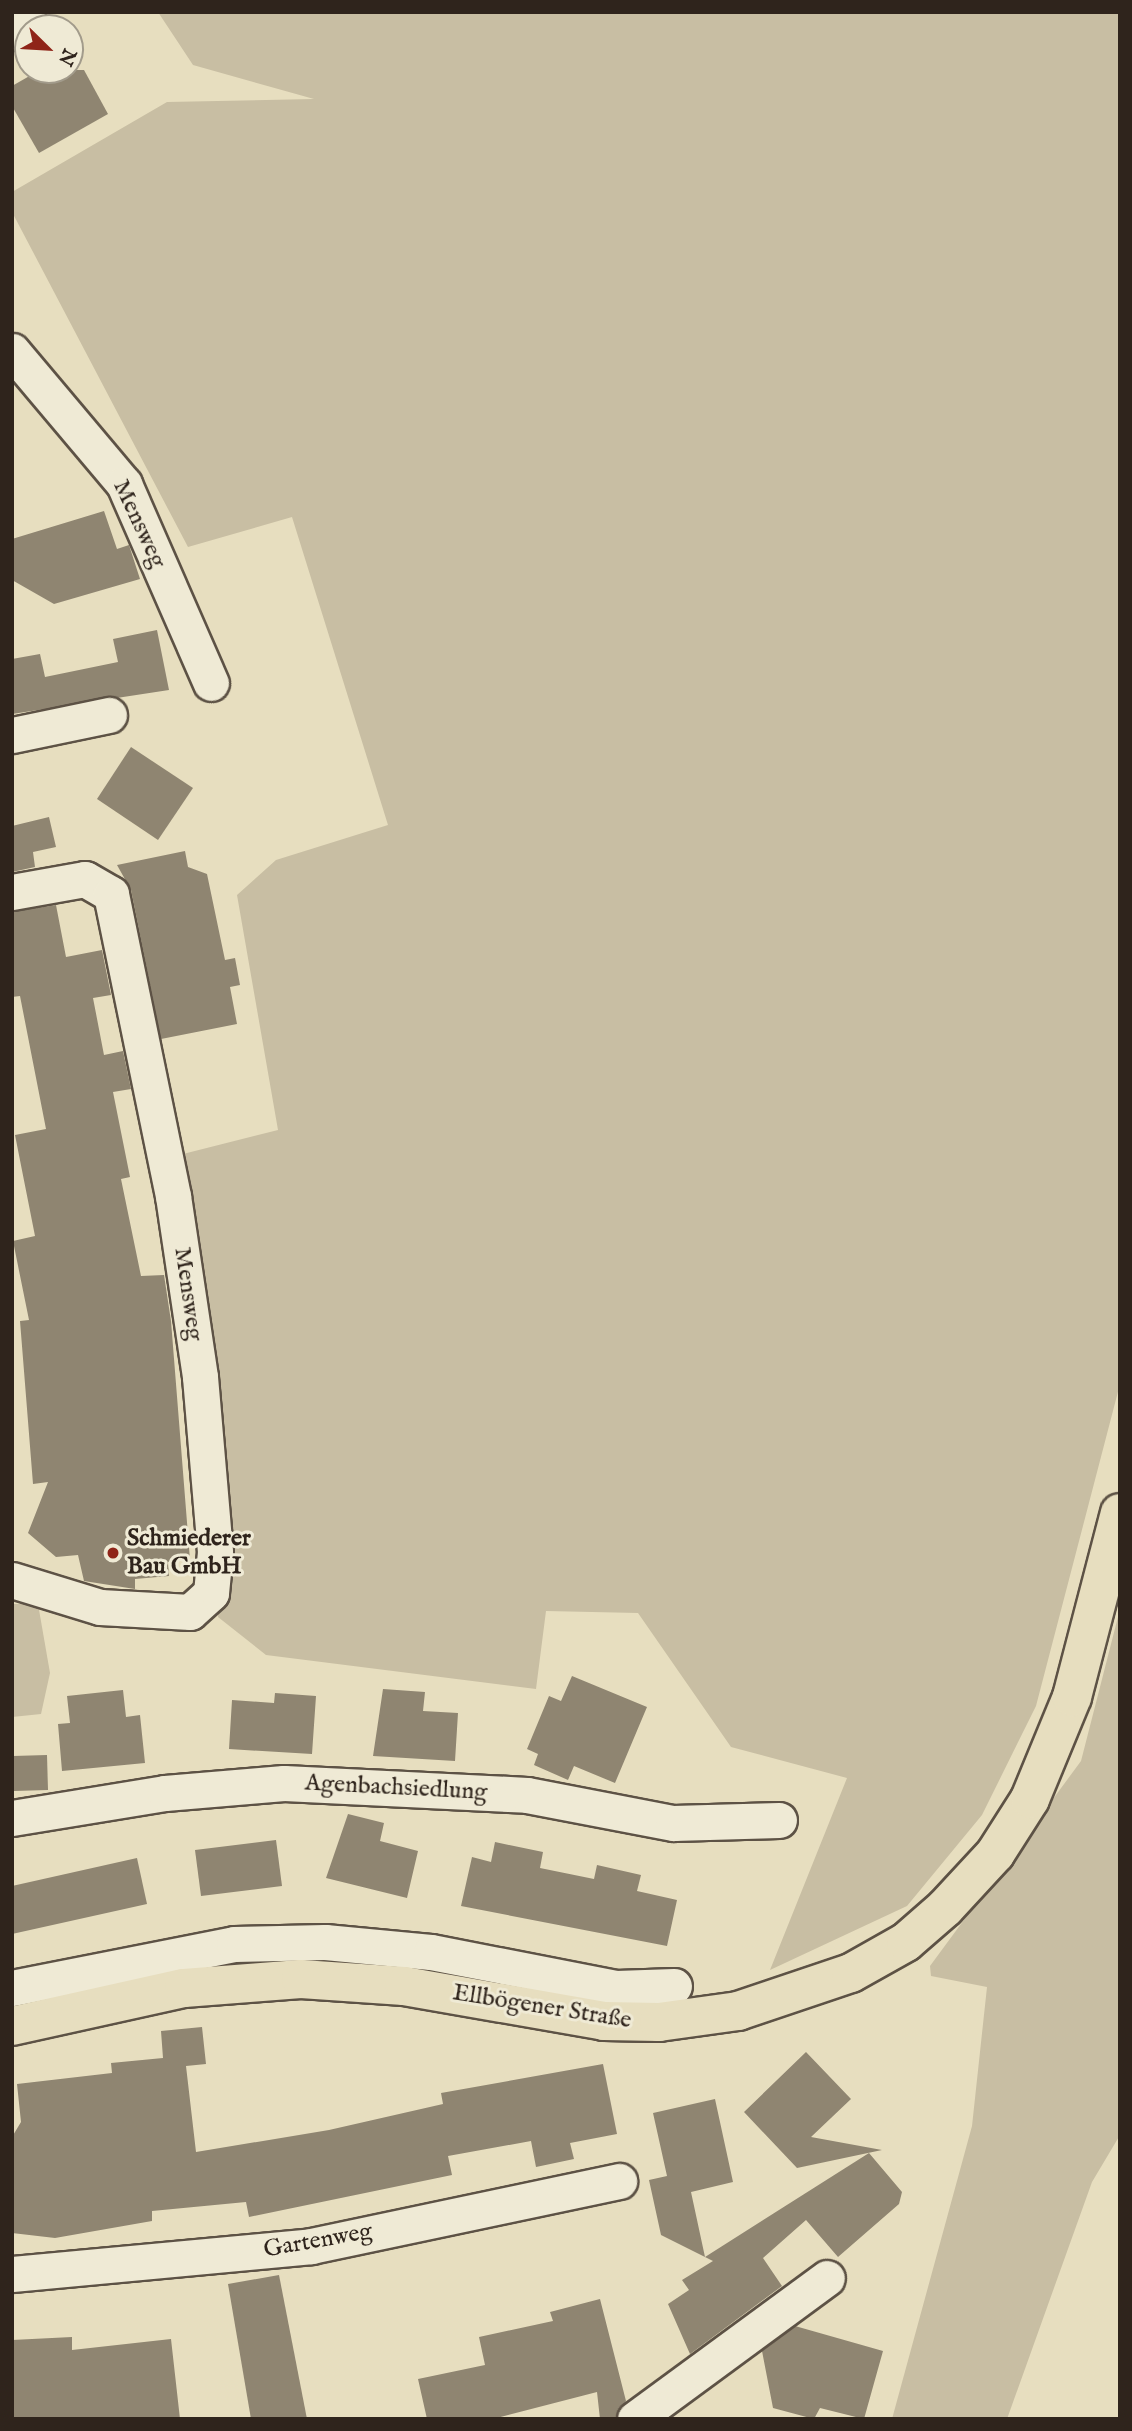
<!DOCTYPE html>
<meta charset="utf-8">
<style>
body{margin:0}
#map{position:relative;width:1132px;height:2431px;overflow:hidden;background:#e7debf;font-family:"IM FELL English",serif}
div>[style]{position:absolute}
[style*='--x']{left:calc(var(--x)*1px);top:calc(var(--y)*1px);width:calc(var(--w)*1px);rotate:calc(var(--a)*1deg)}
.green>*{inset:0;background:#c8bea3}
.building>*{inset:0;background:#8f8571}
.roads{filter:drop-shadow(2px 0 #5d5245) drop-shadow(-2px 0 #5d5245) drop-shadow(0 2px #5d5245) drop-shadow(0 -2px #5d5245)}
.minor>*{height:35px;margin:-17.5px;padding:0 17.5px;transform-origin:17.5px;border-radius:17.5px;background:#efead5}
.major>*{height:38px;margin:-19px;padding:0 19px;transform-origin:19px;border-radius:19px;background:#e7debf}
.dots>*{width:19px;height:19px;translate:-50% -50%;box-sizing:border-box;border:4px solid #efead5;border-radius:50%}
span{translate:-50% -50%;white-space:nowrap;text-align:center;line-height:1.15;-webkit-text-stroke:6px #efead5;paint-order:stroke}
.street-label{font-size:24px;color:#2f241c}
.poi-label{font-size:24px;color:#2f241c;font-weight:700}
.left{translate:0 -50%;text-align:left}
.frame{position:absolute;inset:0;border:14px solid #2f241c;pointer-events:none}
.north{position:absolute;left:14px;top:14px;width:70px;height:70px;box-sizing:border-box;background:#efead5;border:2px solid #a29b8b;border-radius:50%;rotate:114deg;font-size:19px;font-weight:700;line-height:28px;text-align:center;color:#2f241c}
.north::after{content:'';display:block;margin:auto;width:24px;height:32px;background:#8f2418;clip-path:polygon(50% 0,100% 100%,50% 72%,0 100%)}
</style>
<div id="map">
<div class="green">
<div style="clip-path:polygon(158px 12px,1120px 12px,1120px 1384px,1036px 1706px,982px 1815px,907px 1906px,770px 1970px,847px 1778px,731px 1747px,638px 1613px,546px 1611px,536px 1689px,266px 1655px,218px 1617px,229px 1508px,183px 1154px,278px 1130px,237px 895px,276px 860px,388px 825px,292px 517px,188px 547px,12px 212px,12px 192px,167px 102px,314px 99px,193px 65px)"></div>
<div style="clip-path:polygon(12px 1604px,38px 1604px,50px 1673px,41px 1714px,12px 1717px)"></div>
<div style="clip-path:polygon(1120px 1609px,1120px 2135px,1092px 2182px,1007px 2419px,892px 2419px,972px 2126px,987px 1987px,931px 1976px,930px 1966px,1081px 1761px)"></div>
</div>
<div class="building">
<div style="clip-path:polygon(40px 70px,84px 70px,108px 114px,39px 153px,12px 106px,12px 86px)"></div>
<div style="clip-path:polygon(104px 511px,117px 549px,129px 545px,140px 579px,54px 604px,12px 580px,12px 539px)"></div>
<div style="clip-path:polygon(157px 630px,169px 690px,12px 714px,12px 659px,40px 654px,45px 677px,118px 662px,113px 639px)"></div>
<div style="clip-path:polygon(131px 747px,193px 788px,158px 840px,97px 799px)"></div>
<div style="clip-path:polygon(49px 817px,56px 847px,33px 852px,35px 867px,12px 872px,12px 826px)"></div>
<div style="clip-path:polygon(185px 851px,188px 867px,207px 874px,225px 960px,235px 958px,240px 985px,230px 987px,237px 1024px,161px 1039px,131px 890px,117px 865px)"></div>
<div style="clip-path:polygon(56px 905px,66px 957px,102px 950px,111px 995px,93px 998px,104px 1055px,123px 1051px,131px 1089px,113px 1092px,130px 1177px,121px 1179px,141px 1276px,164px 1275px,171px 1321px,190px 1560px,168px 1562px,169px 1576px,135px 1579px,135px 1589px,84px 1581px,78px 1555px,56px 1557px,28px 1533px,48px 1482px,33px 1484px,20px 1321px,29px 1320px,13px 1241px,35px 1236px,15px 1135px,46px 1129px,20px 996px,12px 997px,12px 912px)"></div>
<div style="clip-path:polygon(572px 1676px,647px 1707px,615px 1783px,574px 1766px,568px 1780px,534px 1765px,538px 1754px,527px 1749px,549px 1696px,561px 1701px)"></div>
<div style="clip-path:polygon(383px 1689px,425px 1692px,423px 1711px,458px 1713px,455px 1761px,373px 1756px)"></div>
<div style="clip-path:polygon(123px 1690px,126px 1717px,140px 1715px,145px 1763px,62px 1771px,58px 1724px,70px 1723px,67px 1696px)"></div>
<div style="clip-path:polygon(275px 1693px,316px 1696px,312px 1754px,229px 1749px,232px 1700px,274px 1703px)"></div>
<div style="clip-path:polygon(47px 1755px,48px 1790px,14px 1791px,13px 1756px)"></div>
<div style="clip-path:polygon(348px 1814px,384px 1823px,380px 1841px,418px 1851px,407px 1898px,326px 1878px)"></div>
<div style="clip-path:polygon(276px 1840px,282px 1886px,201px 1896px,195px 1850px)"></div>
<div style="clip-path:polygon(495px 1842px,543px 1852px,540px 1868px,594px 1879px,597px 1865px,641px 1875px,637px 1891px,677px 1900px,667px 1946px,461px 1906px,472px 1857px,491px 1862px)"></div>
<div style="clip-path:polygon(137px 1858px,147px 1904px,12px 1934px,12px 1886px)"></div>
<div style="clip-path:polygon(202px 2027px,206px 2064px,186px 2066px,196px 2152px,329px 2130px,443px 2104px,441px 2093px,603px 2064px,617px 2134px,570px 2143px,574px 2159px,536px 2167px,531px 2141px,448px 2156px,452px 2175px,249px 2217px,246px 2202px,152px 2211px,152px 2221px,55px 2238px,12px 2233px,12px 2137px,21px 2122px,17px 2084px,112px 2073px,111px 2063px,163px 2058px,161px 2031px)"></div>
<div style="clip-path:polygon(806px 2052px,851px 2099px,811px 2137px,882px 2150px,797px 2168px,744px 2112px)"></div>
<div style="clip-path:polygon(715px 2099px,733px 2182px,691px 2192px,705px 2257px,661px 2235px,649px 2180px,667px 2176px,653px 2113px)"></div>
<div style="clip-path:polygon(869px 2153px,902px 2192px,899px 2204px,838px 2257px,806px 2220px,763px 2258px,782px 2286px,690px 2354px,668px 2304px,689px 2290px,682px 2280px,713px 2261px,705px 2257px)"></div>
<div style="clip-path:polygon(279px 2275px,307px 2419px,251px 2419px,228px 2284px)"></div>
<div style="clip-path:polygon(600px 2299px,626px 2401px,615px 2419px,600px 2419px,597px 2392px,493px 2419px,427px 2419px,418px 2379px,485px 2365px,479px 2337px,553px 2321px,550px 2312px)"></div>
<div style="clip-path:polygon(795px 2326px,883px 2351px,864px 2419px,820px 2408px,814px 2419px,773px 2408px,762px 2351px)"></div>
<div style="clip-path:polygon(72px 2337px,72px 2350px,171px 2339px,180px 2419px,12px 2419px,12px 2340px)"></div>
</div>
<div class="roads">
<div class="minor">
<div style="--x:12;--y:32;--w:25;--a:-53"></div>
<div style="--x:12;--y:351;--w:174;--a:49.9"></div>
<div style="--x:124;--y:484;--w:217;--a:66.4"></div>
<div style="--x:12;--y:735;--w:99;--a:-11.7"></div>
<div style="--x:12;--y:892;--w:74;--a:-10.1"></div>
<div style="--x:85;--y:879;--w:30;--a:30"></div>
<div style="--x:111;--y:894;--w:308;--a:78.4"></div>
<div style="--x:173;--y:1196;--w:183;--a:81.5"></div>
<div style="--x:200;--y:1377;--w:176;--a:85.1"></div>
<div style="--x:215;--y:1552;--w:41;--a:95.6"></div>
<div style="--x:211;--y:1593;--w:28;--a:138"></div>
<div style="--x:190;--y:1612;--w:90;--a:-176.8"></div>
<div style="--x:100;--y:1607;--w:92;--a:-162.9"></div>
<div style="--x:12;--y:1818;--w:155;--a:-9.3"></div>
<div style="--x:165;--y:1793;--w:119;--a:-4.8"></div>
<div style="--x:284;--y:1783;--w:243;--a:2.8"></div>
<div style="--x:527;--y:1795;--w:149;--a:10.9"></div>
<div style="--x:673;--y:1823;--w:106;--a:-1.6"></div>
<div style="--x:12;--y:1988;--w:226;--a:-11.2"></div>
<div style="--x:234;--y:1944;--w:91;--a:-1.3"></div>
<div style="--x:325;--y:1942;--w:106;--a:5.4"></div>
<div style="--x:431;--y:1952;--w:188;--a:11"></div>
<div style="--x:616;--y:1988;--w:58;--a:-2"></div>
<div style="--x:12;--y:2274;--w:300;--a:-5.3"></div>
<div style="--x:311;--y:2246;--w:315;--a:-11.9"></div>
<div style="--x:635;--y:2419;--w:238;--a:-36.3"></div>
</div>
<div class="major">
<div style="--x:12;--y:2026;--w:176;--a:-12.5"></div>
<div style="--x:184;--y:1988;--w:117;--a:-4.4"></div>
<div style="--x:301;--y:1979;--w:103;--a:3.9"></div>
<div style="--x:404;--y:1986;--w:203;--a:9.9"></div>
<div style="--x:604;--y:2021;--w:55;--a:1"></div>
<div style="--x:659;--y:2022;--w:80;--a:-7.9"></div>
<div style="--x:738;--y:2011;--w:119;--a:-18.6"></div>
<div style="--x:851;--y:1973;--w:63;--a:-29.4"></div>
<div style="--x:906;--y:1942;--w:52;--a:-41.1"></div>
<div style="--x:945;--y:1908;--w:74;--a:-47.2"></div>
<div style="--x:995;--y:1854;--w:65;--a:-57.5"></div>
<div style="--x:1030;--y:1799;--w:110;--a:-67.6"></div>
<div style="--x:1072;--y:1697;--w:190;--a:-75.4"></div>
</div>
</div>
<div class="dots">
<div style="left:113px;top:1553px;background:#8f2418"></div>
</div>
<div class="street-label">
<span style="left:139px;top:524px;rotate:65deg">Mensweg</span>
<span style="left:188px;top:1294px;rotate:82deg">Mensweg</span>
<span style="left:396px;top:1788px;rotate:3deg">Agenbachsiedlung</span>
<span style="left:542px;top:2007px;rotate:9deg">Ellbögener Straße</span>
<span style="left:318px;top:2241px;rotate:-10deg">Gartenweg</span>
</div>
<div class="poi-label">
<span class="left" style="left:127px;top:1553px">Schmiederer<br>Bau GmbH</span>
</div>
<div class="frame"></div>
<div class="north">N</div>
</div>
